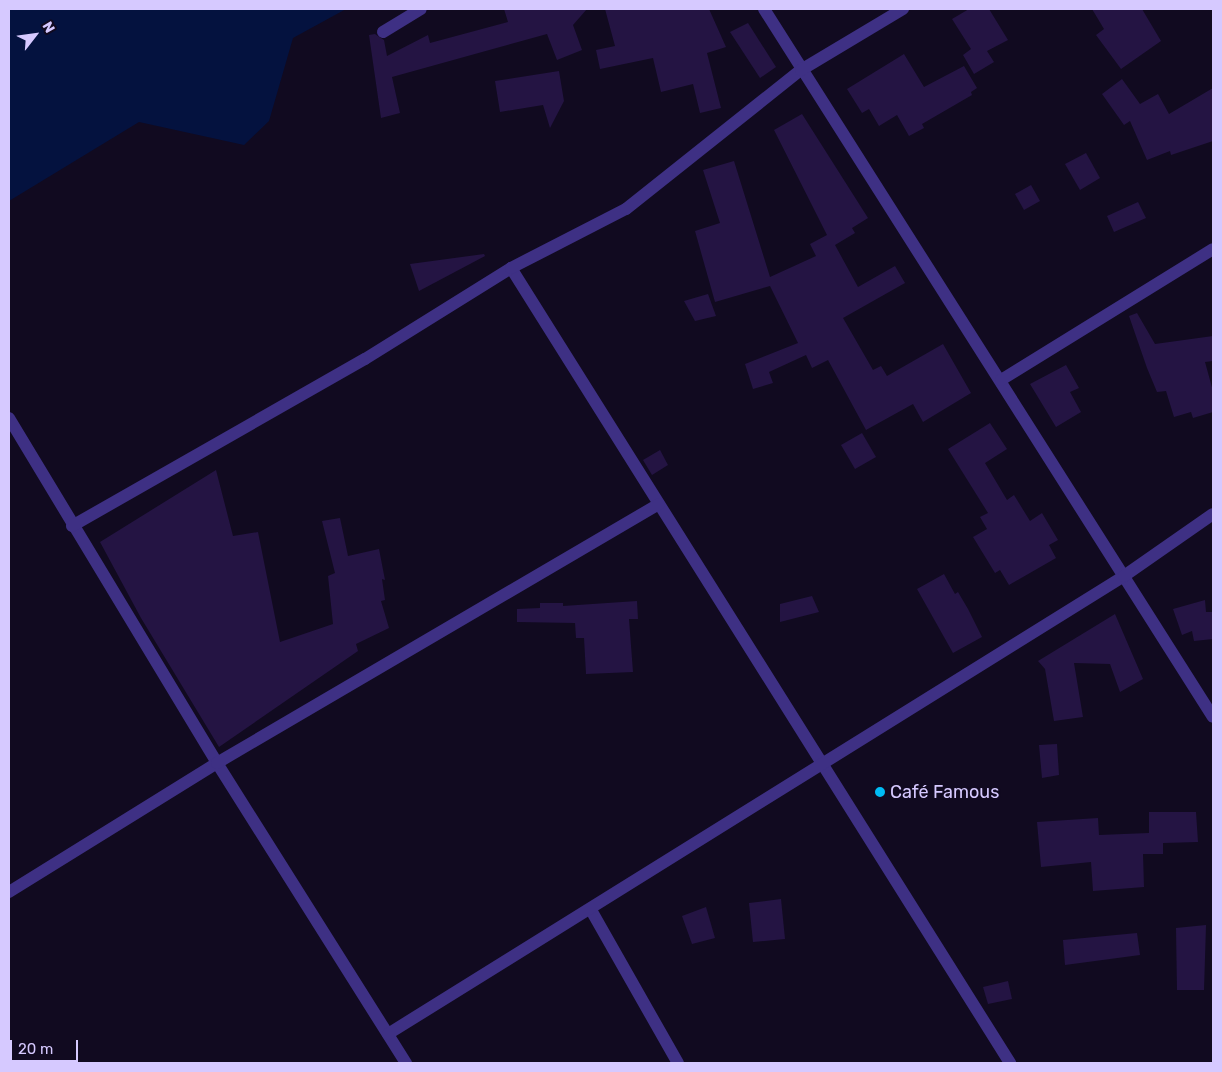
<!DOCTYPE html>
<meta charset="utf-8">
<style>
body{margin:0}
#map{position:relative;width:1222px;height:1072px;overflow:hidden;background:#110a20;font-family:Rubik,sans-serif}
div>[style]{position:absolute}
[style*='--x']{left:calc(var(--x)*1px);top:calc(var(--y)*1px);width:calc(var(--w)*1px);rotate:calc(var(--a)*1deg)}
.water>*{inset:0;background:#04123f}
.building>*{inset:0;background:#241443}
.minor>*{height:12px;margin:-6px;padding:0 6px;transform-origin:6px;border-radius:6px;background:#3e3084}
.dots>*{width:14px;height:14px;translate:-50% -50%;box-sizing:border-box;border:2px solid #110a20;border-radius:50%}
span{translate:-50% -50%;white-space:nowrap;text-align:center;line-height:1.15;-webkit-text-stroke:4px #110a20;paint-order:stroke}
.poi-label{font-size:18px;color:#d6c9ff}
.left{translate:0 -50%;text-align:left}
.frame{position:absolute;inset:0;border:10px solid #d6c9ff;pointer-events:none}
.north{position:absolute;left:10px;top:10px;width:50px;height:50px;-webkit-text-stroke:4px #110a20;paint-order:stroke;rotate:60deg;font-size:14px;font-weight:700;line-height:20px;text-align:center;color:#d6c9ff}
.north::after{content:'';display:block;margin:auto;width:18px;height:22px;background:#d6c9ff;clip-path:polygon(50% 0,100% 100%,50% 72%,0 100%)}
.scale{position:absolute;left:10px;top:1040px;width:68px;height:22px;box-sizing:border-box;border:2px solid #d6c9ff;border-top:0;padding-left:6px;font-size:15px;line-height:18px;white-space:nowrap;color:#d6c9ff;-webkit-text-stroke:4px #110a20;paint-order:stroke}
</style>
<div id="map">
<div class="water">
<div style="clip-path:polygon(9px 9px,346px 9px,293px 38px,269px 121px,244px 145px,139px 122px,9px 201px)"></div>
</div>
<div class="building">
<div style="clip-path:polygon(504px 9px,587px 9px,573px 25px,582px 50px,557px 60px,547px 34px,392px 77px,400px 113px,381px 118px,369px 35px,375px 34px,384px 40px,387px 56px,428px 35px,430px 43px,508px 22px)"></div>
<div style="clip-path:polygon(605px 9px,709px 9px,726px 47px,707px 53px,721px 108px,700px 113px,693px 84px,661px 92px,653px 58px,600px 69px,596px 50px,615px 46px)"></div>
<div style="clip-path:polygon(969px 9px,989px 9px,1008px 40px,987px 51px,994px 62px,974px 74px,963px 55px,971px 49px,952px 19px)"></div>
<div style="clip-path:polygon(1092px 9px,1142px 9px,1161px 41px,1121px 69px,1096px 35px,1104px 29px)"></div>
<div style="clip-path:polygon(748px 23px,776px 67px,760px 78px,730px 32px)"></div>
<div style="clip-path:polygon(904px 54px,924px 87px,964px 66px,977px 88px,971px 92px,972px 95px,922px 124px,924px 128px,909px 136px,897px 115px,879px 126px,869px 109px,862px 113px,847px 89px)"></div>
<div style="clip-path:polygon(559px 71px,564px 101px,550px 128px,543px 105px,500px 112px,495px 81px)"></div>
<div style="clip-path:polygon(1122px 79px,1140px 104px,1158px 94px,1169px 114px,1213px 88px,1213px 141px,1171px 155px,1170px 151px,1147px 160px,1130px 121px,1124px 125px,1102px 94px)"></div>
<div style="clip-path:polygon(802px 114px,868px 218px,852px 228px,855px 233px,835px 245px,858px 287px,895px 266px,905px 283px,843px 318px,873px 370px,881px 366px,887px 376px,943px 344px,971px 393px,923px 422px,913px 404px,866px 430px,828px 360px,812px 368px,806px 355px,769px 372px,773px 383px,753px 389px,745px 364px,798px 343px,770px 286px,715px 302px,695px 231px,720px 223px,703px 170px,734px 161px,770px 277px,816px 256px,810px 244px,827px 235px,774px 130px)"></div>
<div style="clip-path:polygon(1086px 153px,1100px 178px,1080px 190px,1065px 164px)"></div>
<div style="clip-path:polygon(1031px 185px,1040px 201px,1024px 210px,1015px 194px)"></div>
<div style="clip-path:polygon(1138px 202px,1146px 218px,1114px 232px,1107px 216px)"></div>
<div style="clip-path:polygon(484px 254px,485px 256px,419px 291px,410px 264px)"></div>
<div style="clip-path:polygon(708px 294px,716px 316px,695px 321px,684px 301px)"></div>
<div style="clip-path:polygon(1137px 313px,1155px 344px,1213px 336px,1213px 361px,1205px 362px,1213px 391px,1213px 412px,1193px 418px,1191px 412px,1174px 417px,1166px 391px,1157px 392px,1147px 368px,1129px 316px)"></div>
<div style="clip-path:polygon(1066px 365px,1079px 388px,1070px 392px,1081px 412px,1056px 427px,1030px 384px)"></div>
<div style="clip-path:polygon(990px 423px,1007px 449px,985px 463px,1007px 500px,1014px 495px,1030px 521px,1042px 513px,1058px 540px,1049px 545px,1056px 558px,1009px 585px,1000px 570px,995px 573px,973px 537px,987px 529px,980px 517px,988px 513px,948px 449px)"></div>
<div style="clip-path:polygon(862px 433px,876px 457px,855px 469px,841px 445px)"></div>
<div style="clip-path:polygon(660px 450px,668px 465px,652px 475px,643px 460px)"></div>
<div style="clip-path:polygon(216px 470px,233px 536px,258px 532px,280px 642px,333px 624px,328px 576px,335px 573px,322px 521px,340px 518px,348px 556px,379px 549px,385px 580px,382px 579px,385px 600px,381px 601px,389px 628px,356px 644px,358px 651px,219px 747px,141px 618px,100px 542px)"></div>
<div style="clip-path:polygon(944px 574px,955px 594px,958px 592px,968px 609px,982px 637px,953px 653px,917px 589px)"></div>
<div style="clip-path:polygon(812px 596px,819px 612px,780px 622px,780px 604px)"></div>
<div style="clip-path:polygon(1205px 600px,1206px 612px,1213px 612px,1213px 639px,1194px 641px,1192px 631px,1182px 635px,1173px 609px)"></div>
<div style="clip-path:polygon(637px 601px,638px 619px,629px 619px,633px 672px,586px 674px,584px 638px,576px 638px,575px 623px,517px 622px,517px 609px,540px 608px,540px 603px,563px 603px,563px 606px)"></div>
<div style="clip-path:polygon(1115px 614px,1143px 679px,1120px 692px,1110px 664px,1074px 663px,1083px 717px,1054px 721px,1045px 669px,1038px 661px)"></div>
<div style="clip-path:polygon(1057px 744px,1059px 775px,1042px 778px,1039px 745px)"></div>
<div style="clip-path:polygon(1149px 812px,1196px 812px,1198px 842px,1163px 843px,1163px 854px,1143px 854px,1144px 887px,1093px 891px,1091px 862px,1041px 867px,1037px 822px,1098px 818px,1099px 835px,1149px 833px)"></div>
<div style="clip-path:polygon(781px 899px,785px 939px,753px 942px,749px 903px)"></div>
<div style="clip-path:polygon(706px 907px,715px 938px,692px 944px,682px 916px)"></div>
<div style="clip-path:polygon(1206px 925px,1204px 990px,1177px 990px,1176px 928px)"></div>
<div style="clip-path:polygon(1137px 933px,1140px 955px,1065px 965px,1063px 940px)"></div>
<div style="clip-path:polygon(1008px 981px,1012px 999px,988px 1004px,983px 987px)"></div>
</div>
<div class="minor">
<div style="--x:764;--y:9;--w:838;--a:57.62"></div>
<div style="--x:383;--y:32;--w:44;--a:-31.2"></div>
<div style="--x:511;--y:268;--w:939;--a:57.88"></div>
<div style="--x:1001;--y:380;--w:249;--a:-31.7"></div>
<div style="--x:9;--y:418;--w:403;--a:58.9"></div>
<div style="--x:217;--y:763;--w:355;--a:57.8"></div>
<div style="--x:72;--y:526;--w:337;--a:-29.7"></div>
<div style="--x:365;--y:359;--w:172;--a:-31.9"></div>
<div style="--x:511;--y:268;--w:129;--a:-27.2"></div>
<div style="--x:626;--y:209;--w:223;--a:-38.5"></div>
<div style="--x:801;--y:70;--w:119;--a:-30.9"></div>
<div style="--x:9;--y:892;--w:245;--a:-31.8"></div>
<div style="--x:217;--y:763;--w:512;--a:-30.37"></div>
<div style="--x:591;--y:910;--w:176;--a:60.4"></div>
<div style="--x:388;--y:1034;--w:867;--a:-31.89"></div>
<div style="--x:1124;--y:576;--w:108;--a:-34.9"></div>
</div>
<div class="dots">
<div style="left:880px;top:792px;background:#00bcf4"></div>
</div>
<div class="poi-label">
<span class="left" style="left:890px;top:792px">Café Famous</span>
</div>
<div class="frame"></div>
<div class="north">N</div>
<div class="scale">20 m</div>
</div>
